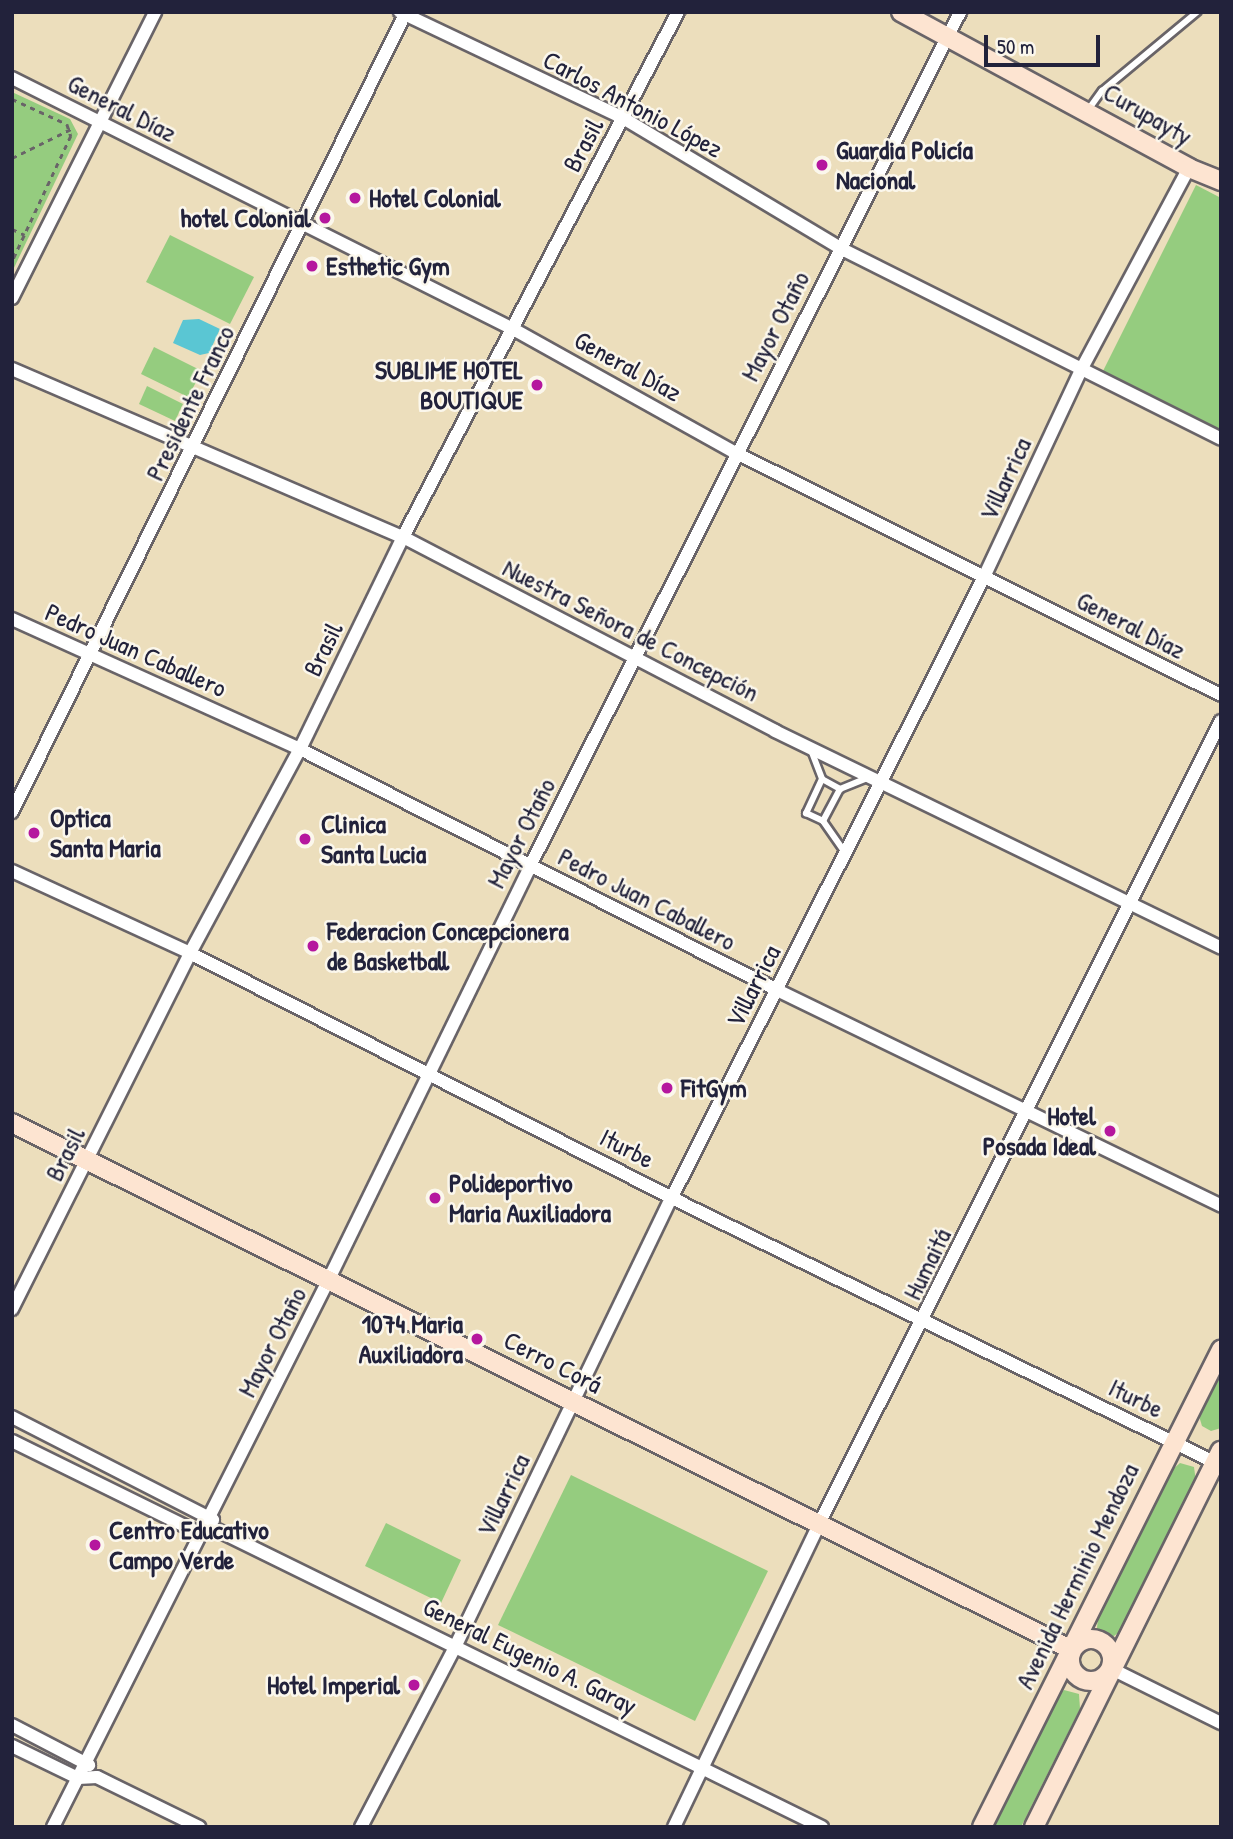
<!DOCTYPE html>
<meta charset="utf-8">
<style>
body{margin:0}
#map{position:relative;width:1233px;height:1839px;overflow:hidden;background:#ecdebc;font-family:"Patrick Hand",sans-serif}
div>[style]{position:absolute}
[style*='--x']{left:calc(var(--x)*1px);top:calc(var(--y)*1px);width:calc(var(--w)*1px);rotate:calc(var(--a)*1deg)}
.green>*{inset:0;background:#95cc7f}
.water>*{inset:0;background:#5ac6d3}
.path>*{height:2.5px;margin-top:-1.25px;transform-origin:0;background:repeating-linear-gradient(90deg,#696468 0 5px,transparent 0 10px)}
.roads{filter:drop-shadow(2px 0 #696468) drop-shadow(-2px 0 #696468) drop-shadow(0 2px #696468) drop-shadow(0 -2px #696468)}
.lane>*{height:6px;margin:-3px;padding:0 3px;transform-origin:3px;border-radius:3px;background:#fff}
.street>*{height:12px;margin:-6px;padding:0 6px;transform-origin:6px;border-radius:6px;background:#fff}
.secondary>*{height:18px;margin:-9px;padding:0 9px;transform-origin:9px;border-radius:9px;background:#fde4d1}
.secondary>.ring{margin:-9px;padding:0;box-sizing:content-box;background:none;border:18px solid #fde4d1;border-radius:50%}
.dots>*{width:19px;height:19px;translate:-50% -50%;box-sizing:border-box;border:4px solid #fbf7ec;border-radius:50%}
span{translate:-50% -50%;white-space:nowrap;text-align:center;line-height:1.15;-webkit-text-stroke:5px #fbf7ec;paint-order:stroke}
.street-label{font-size:26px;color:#22223b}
.poi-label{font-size:26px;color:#22223b;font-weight:700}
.left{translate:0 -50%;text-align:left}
.right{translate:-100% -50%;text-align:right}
.frame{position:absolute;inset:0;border:14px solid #22223b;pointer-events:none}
.scale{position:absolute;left:984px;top:35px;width:116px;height:32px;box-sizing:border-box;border:4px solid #22223b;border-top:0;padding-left:9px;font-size:21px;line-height:24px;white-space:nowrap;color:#22223b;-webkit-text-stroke:5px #fbf7ec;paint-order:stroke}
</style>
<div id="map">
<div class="green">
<div style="clip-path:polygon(12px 92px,70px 119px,78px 134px,12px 272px)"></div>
<div style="clip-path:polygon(1196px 185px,1221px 198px,1221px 432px,1102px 373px)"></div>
<div style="clip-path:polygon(170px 235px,254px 277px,230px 324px,146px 282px)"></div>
<div style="clip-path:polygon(154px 347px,202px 371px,188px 397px,141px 374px)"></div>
<div style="clip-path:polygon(147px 386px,183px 404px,175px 421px,139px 404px)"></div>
<div style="clip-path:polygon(1221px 1371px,1221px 1428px,1211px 1431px,1202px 1426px,1199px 1416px)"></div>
<div style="clip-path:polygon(1180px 1463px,1194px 1467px,1196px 1482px,1122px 1630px,1114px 1636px,1104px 1636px,1097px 1628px,1098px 1618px,1172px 1470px)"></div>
<div style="clip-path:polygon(571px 1475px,768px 1571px,695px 1721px,498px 1625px)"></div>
<div style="clip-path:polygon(386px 1523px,461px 1560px,441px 1603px,365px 1566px)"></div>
<div style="clip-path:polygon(1064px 1690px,1079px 1694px,1080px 1709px,1021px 1827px,991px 1827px,1056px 1697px)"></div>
</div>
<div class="water">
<div style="clip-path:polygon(199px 319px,220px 329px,209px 353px,200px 355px,173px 343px,183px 320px)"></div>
</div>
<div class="path">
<div style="--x:12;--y:99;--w:60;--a:24.4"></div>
<div style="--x:67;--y:124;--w:13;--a:72"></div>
<div style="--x:71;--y:136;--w:139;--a:115.1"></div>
<div style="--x:12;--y:158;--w:66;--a:-26.2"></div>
<div style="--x:12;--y:229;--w:14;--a:25"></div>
</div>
<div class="roads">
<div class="lane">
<div style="--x:1088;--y:110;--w:24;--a:-54"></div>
<div style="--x:1102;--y:91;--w:124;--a:-39.7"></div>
<div style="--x:811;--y:750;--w:31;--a:69"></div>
<div style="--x:822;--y:779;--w:21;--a:29"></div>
<div style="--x:840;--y:789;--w:29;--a:-22"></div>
<div style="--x:822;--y:779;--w:38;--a:115"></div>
<div style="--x:806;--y:813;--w:19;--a:25"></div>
<div style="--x:823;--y:821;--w:39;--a:55"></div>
<div style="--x:823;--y:821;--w:36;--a:-62"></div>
</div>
<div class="street">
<div style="--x:400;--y:12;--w:247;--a:25.4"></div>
<div style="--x:623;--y:118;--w:253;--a:30.9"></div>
<div style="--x:840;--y:248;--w:426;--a:26.6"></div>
<div style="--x:12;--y:78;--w:560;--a:26.61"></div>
<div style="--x:513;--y:329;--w:255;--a:29.1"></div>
<div style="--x:736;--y:453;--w:542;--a:26.52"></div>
<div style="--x:12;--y:298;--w:320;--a:-63.4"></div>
<div style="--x:12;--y:369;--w:426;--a:23.3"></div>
<div style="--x:403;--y:537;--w:420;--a:27.5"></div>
<div style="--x:775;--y:731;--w:496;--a:25.9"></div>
<div style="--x:12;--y:619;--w:316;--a:24.3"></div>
<div style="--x:300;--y:749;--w:534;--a:26.8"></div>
<div style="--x:777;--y:990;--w:494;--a:25.9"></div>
<div style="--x:12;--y:812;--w:892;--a:-63.78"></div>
<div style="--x:12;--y:871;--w:196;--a:24.7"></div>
<div style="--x:190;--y:953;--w:563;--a:26.93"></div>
<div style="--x:692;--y:1208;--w:587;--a:25.95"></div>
<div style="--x:12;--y:1309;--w:398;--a:-63.4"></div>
<div style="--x:190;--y:953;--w:232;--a:-61.7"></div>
<div style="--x:300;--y:749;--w:236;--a:-64.1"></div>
<div style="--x:403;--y:537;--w:593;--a:-62.35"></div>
<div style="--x:12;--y:1417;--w:226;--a:27.1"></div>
<div style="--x:12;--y:1441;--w:211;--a:26.2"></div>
<div style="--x:201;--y:1534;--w:16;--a:-14"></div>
<div style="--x:217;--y:1530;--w:674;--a:26.15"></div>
<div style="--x:1112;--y:1669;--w:122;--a:26.4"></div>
<div style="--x:12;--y:1725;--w:87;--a:27.5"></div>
<div style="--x:12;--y:1746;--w:73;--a:25.9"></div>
<div style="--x:78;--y:1778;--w:19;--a:-3"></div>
<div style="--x:97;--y:1777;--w:114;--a:26.1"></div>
<div style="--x:53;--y:1827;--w:614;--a:-63.27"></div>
<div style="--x:329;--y:1279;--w:459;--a:-64"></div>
<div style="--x:530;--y:866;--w:956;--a:-63.27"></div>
<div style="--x:361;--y:1827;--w:205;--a:-62.4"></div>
<div style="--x:456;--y:1645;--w:497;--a:-64.3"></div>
<div style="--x:672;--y:1197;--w:694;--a:-63.29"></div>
<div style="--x:984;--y:577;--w:229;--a:-64.9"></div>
<div style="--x:1081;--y:370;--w:229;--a:-61.9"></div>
<div style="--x:674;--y:1827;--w:336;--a:-64.4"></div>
<div style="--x:819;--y:1524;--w:898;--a:-63.41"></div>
</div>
<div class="secondary">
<div style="--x:901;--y:12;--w:328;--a:28.4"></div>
<div style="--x:1189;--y:168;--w:35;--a:22"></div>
<div style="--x:12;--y:1123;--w:1182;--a:26.43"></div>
<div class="ring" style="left:1070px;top:1639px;width:24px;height:24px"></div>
<div style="--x:982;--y:1827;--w:534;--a:-63.39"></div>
<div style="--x:1034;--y:1827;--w:420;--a:-63.6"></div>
</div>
</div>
<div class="dots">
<div style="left:822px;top:165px;background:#b5179e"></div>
<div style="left:355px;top:198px;background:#b5179e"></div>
<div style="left:325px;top:218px;background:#b5179e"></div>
<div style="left:312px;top:266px;background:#b5179e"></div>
<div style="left:537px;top:385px;background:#b5179e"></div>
<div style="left:34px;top:833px;background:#b5179e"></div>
<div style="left:305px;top:839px;background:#b5179e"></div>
<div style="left:313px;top:946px;background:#b5179e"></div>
<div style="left:667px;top:1088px;background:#b5179e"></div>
<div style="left:1110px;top:1131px;background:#b5179e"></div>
<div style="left:435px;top:1198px;background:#b5179e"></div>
<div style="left:477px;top:1339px;background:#b5179e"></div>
<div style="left:95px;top:1545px;background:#b5179e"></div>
<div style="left:414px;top:1685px;background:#b5179e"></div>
</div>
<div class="street-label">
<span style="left:633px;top:104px;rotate:28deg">Carlos Antonio López</span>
<span style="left:122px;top:108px;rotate:27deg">General Díaz</span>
<span style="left:1148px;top:114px;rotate:30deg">Curupayty</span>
<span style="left:583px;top:145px;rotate:-62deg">Brasil</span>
<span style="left:775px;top:326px;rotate:-63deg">Mayor Otaño</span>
<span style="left:628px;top:366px;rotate:29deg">General Díaz</span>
<span style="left:190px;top:403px;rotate:-64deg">Presidente Franco</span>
<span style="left:1005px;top:479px;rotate:-65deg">Villarrica</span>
<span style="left:1131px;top:625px;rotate:27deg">General Díaz</span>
<span style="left:631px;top:630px;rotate:27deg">Nuestra Señora de Concepción</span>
<span style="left:323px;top:649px;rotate:-64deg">Brasil</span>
<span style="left:136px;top:650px;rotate:24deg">Pedro Juan Caballero</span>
<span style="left:521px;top:833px;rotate:-63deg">Mayor Otaño</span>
<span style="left:647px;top:899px;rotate:27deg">Pedro Juan Caballero</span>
<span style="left:753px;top:986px;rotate:-63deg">Villarrica</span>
<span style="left:627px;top:1148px;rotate:27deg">Iturbe</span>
<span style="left:65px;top:1154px;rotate:-63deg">Brasil</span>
<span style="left:927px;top:1264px;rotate:-64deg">Humaitá</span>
<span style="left:272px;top:1342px;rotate:-63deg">Mayor Otaño</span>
<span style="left:553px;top:1362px;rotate:27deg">Cerro Corá</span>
<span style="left:1136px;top:1398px;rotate:26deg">Iturbe</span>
<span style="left:503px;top:1495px;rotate:-64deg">Villarrica</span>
<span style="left:1077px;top:1576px;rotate:-64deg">Avenida Herminio Mendoza</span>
<span style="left:530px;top:1656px;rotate:26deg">General Eugenio A. Garay</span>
</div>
<div class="poi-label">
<span class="left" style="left:836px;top:165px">Guardia Policía<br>Nacional</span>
<span class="left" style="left:369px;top:198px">Hotel Colonial</span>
<span class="right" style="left:311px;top:218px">hotel Colonial</span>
<span class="left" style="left:326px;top:266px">Esthetic Gym</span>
<span class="right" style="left:523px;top:385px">SUBLIME HOTEL<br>BOUTIQUE</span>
<span class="left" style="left:50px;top:833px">Optica<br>Santa Maria</span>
<span class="left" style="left:321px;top:839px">Clinica<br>Santa Lucia</span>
<span class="left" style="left:327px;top:946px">Federacion Concepcionera<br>de Basketball</span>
<span class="left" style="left:681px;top:1088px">FitGym</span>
<span class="right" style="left:1096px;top:1131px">Hotel<br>Posada Ideal</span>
<span class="left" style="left:449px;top:1198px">Polideportivo<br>Maria Auxiliadora</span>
<span class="right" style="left:463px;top:1339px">1074 Maria<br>Auxiliadora</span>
<span class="left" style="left:109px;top:1545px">Centro Educativo<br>Campo Verde</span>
<span class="right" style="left:400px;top:1685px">Hotel Imperial</span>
</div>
<div class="frame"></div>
<div class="scale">50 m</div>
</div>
